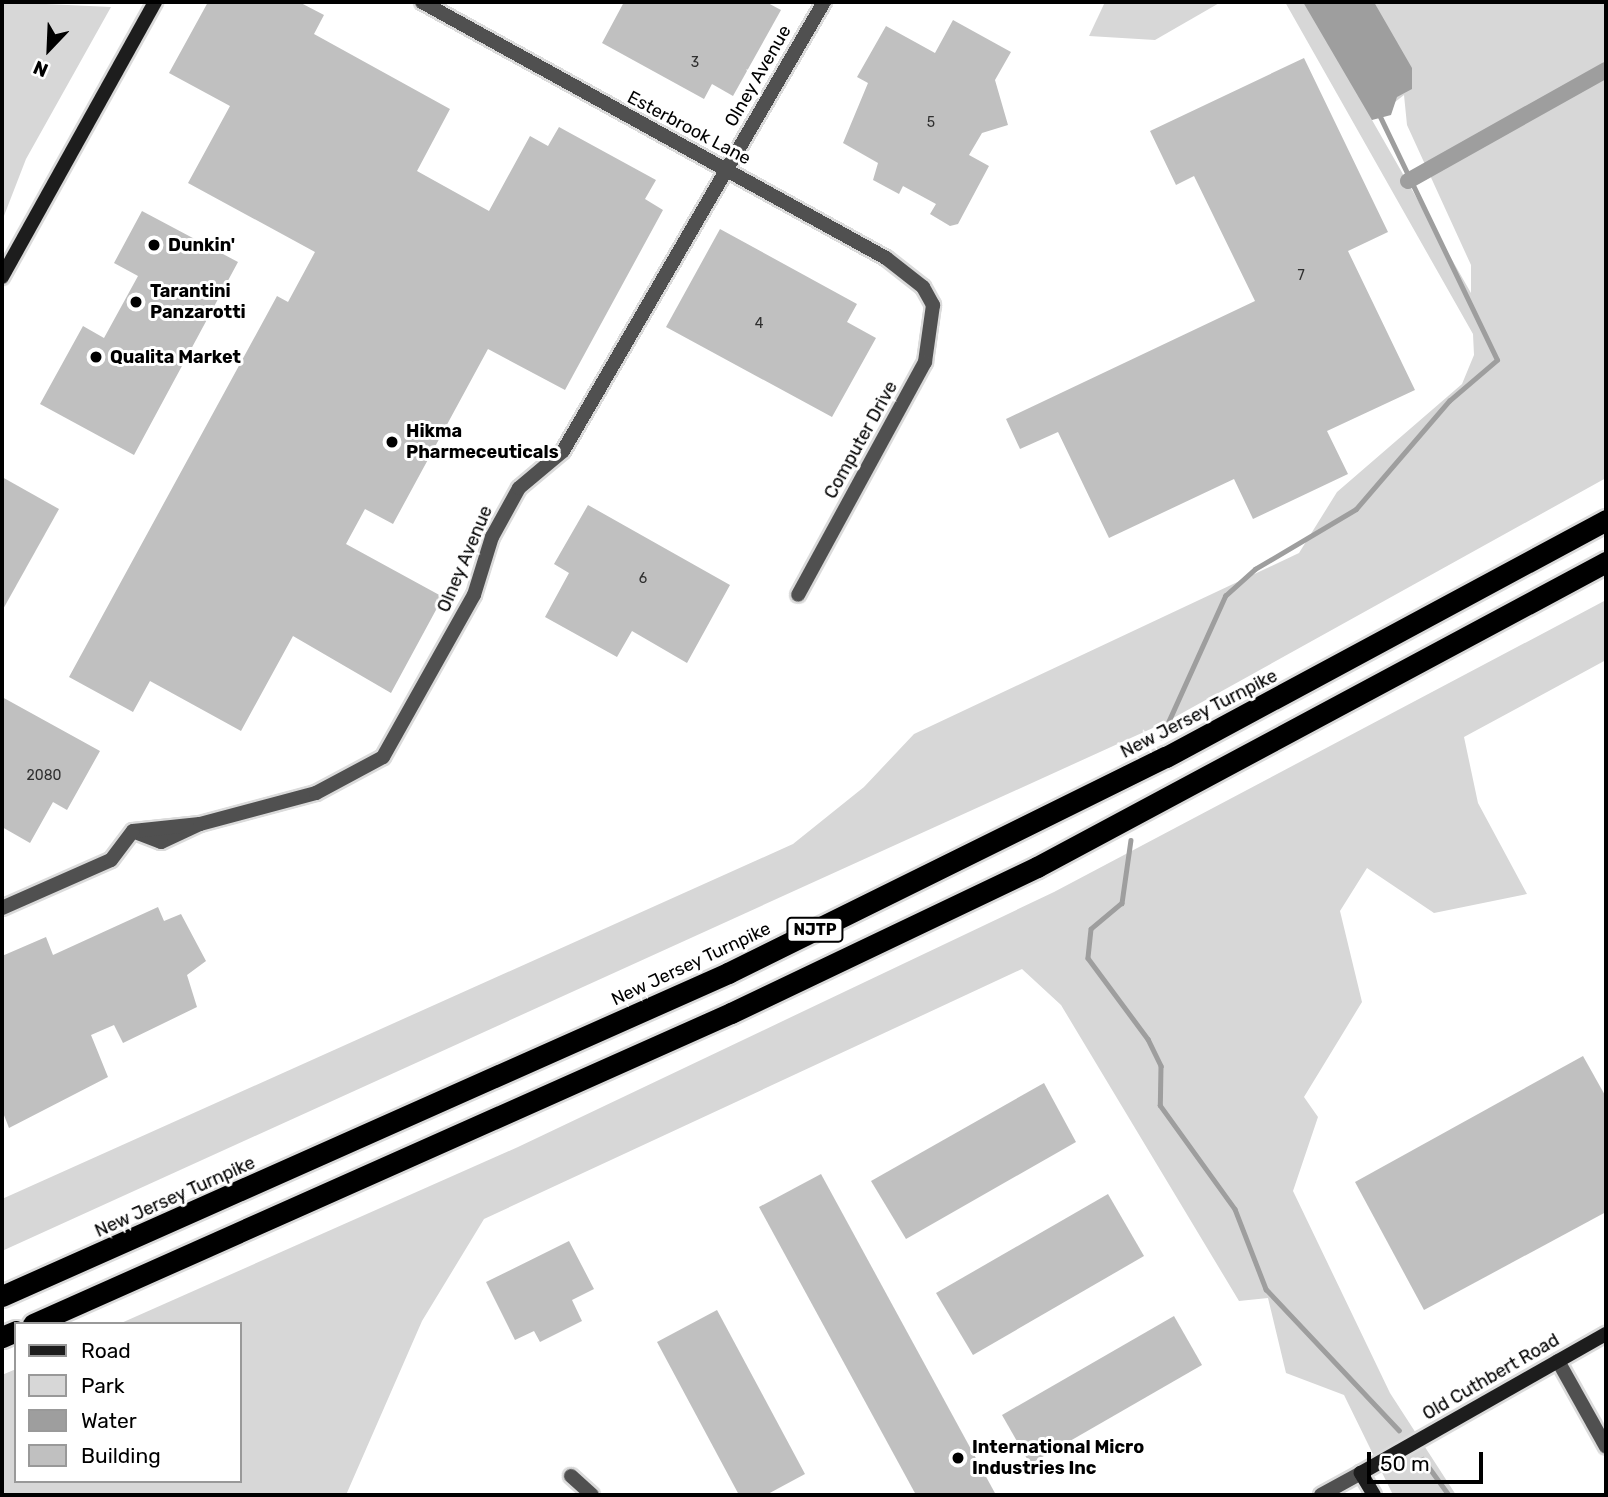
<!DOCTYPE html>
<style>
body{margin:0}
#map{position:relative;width:1608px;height:1497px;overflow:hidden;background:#fff;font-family:Rubik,sans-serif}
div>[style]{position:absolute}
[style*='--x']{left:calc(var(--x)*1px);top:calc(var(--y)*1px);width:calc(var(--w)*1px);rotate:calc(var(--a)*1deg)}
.green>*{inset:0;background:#d7d7d7}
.water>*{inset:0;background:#9e9e9e}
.stream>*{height:4.5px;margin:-2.25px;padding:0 2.25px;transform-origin:2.25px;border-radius:2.25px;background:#9e9e9e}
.canal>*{height:16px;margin:-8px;padding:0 8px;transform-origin:8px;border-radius:8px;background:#9e9e9e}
.building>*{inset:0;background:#c0c0c0}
.roads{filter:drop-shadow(2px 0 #dbdbdb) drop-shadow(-2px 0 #dbdbdb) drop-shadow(0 2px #dbdbdb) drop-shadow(0 -2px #dbdbdb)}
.street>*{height:14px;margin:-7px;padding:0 7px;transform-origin:7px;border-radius:7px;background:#505050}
.secondary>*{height:14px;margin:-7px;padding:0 7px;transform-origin:7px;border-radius:7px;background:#1d1d1d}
.highway>*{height:21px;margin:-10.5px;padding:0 10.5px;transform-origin:10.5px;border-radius:10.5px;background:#000}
.dots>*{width:19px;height:19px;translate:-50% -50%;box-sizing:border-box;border:4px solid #fff;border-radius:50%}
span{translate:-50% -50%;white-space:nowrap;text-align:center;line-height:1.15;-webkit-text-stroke:6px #fff;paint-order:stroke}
.number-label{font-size:14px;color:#303030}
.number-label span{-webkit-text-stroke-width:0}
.shield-label span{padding:2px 5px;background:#fff;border:2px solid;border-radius:5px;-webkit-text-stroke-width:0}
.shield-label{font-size:16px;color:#000;font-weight:700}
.street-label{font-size:18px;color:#000}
.poi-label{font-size:18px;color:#000;font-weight:700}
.left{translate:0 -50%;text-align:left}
.frame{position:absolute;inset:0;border:4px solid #000;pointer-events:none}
.legend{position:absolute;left:14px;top:1322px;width:228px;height:161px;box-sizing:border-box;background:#fff;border:2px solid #999;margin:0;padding:9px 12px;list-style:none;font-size:21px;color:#000}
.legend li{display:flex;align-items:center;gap:14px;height:35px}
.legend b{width:35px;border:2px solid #999}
.north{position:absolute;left:14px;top:14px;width:70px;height:70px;-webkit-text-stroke:5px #fff;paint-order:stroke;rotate:203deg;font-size:19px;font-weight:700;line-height:28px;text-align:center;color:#000}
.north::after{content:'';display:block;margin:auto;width:24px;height:32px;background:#000;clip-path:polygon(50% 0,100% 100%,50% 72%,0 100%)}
.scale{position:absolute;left:1367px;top:1452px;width:116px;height:32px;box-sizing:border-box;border:4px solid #000;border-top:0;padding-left:9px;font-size:21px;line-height:24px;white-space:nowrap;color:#000;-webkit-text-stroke:5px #fff;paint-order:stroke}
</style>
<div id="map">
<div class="green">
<div style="clip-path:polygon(2px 2px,111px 7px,26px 159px,2px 221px)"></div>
<div style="clip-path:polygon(1105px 2px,1221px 2px,1155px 40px,1089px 36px)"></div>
<div style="clip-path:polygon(evenodd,1285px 2px,1606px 2px,1606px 478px,1166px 722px,2px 1251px,2px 1199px,793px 844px,864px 787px,914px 734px,1299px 553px,1337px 492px,1462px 384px,1474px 355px,1473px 334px,1285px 2px,1404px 95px,1407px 125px,1471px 265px,1471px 293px,1372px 120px,1404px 95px)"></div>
<div style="clip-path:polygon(1606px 600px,1606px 660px,1464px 737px,1478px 803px,1527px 894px,1434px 913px,1367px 868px,1340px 911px,1362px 1002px,1304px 1097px,1318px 1117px,1293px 1191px,1390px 1393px,1456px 1495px,1393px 1495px,1344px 1395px,1286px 1373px,1268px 1298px,1239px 1301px,1061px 1005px,1022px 969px,484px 1219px,422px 1321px,346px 1495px,2px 1495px,2px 1375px,16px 1369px,16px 1481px,240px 1481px,240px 1324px,119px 1324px,518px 1147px,1054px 892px)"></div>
</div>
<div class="water">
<div style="clip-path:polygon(1303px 2px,1374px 2px,1412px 68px,1412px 89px,1397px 97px,1391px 115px,1372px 120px)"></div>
</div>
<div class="stream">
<div style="--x:1161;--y:738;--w:156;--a:-65.7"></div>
<div style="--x:1225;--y:596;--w:40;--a:-42"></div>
<div style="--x:1255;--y:569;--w:117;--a:-30.7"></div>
<div style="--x:1356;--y:509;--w:143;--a:-49.3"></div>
<div style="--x:1449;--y:401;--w:63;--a:-40.5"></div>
<div style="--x:1497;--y:360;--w:274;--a:-115.7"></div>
<div style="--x:1131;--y:840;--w:64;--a:98.1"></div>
<div style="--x:1122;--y:903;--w:40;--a:140"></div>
<div style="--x:1091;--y:929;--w:29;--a:96"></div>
<div style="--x:1088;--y:958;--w:101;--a:53.5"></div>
<div style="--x:1148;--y:1039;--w:30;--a:64"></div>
<div style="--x:1161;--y:1066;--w:39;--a:91"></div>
<div style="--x:1160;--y:1105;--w:128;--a:54.2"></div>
<div style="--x:1235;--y:1209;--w:86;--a:68.8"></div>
<div style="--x:1266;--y:1289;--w:194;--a:46.7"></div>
<div style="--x:1423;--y:1459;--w:44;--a:54.2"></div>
</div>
<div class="canal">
<div style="--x:1408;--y:181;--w:227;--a:-29.3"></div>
</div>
<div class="building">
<div style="clip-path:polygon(208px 2px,299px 2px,324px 15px,314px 34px,450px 109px,417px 171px,489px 211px,530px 136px,548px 146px,559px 127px,656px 180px,645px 199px,663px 210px,565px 390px,488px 349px,393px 524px,365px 509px,346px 544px,443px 597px,391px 693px,293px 636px,241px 731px,150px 681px,133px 712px,69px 677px,277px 296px,288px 302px,315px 252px,188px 183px,230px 106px,169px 73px)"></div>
<div style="clip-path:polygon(624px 2px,766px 2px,781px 10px,733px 96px,712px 84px,704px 99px,602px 43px)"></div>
<div style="clip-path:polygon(953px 20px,1011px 52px,995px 80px,1008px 125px,982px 133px,969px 155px,989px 166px,958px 224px,950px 226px,930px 214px,936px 204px,903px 186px,899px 194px,873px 180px,878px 163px,843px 143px,868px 83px,857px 77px,886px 26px,935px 53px)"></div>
<div style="clip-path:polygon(1304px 58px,1388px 232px,1348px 251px,1415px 390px,1327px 431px,1348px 474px,1253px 519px,1234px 479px,1109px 538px,1058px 432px,1020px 449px,1006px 419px,1255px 301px,1194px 176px,1176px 185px,1150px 131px)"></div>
<div style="clip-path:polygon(142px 211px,238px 262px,134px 455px,40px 404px,83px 326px,104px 338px,138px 276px,114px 263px)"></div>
<div style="clip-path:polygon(720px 229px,857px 304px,847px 322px,876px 338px,832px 417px,666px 327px)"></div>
<div style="clip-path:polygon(2px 477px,59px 509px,2px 611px)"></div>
<div style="clip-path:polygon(588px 505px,730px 585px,687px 663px,632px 631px,617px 657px,545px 617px,569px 573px,554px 564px)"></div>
<div style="clip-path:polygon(2px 697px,100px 751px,67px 810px,53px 802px,30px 843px,2px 827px)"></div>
<div style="clip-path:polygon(158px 907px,164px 921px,181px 914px,206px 961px,187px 975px,197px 1007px,123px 1043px,114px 1025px,91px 1035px,108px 1077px,9px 1128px,2px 1110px,2px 956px,46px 937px,53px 955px)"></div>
<div style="clip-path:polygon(1583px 1056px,1606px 1097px,1606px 1212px,1424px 1310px,1355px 1182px)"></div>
<div style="clip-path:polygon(1044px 1083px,1076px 1142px,906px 1239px,871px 1181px)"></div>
<div style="clip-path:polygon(821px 1174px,996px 1495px,916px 1495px,759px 1207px)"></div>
<div style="clip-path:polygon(1108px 1194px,1144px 1256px,973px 1355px,936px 1293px)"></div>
<div style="clip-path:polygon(569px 1241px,594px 1289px,572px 1300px,582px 1321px,540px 1342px,534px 1331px,515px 1340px,486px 1282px)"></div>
<div style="clip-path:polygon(717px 1310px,805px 1474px,766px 1495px,739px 1495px,657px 1342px)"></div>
<div style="clip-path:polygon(1174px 1316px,1202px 1365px,1030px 1464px,1002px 1415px)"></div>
</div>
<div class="roads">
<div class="street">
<div style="--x:422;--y:2;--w:530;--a:28.89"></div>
<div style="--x:886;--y:258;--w:47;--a:38.1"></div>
<div style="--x:923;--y:287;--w:21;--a:61"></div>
<div style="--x:933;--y:305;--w:58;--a:98"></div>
<div style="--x:925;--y:362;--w:265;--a:118.6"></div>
<div style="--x:200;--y:824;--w:43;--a:155.2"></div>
<div style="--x:161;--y:842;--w:30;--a:-159"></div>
<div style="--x:133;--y:831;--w:67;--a:-6"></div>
<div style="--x:200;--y:824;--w:120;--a:-15"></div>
<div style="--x:316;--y:793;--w:76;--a:-28.2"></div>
<div style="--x:383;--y:757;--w:186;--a:-60.7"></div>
<div style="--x:474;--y:595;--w:61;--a:-72.8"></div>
<div style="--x:492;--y:537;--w:56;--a:-61.1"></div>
<div style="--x:519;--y:488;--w:57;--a:-40.1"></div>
<div style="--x:563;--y:451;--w:519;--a:-59.83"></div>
<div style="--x:2;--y:908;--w:119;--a:-23.8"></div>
<div style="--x:111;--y:860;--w:36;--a:-53"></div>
<div style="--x:1558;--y:1361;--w:98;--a:60.8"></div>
<div style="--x:571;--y:1476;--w:28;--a:42"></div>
<div style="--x:1321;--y:1495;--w:46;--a:-28.8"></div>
</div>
<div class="secondary">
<div style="--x:2;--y:277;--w:315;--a:-60.9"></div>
<div style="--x:1374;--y:1495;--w:26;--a:-121"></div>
<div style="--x:1361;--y:1473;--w:282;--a:-29.6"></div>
</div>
<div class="highway">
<div style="--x:2;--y:1296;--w:795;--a:-23.98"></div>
<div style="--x:728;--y:973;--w:488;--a:-26.3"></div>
<div style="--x:1166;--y:757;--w:500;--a:-28.3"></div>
<div style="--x:33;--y:1324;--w:764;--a:-24.02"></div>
<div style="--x:731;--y:1013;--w:339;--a:-25.5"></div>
<div style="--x:1037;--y:867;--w:646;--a:-28.19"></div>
<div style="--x:2;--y:1337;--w:15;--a:-23"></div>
</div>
</div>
<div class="dots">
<div style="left:154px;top:245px;background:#000"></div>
<div style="left:136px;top:302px;background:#000"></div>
<div style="left:96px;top:357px;background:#000"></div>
<div style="left:392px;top:442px;background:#000"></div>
<div style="left:958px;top:1458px;background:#000"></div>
</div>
<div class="number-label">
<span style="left:695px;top:63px">3</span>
<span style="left:931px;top:123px">5</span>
<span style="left:1301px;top:276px">7</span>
<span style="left:759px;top:324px">4</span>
<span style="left:643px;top:579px">6</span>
<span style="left:44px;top:776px">2080</span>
</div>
<div class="shield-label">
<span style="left:815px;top:930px">NJTP</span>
</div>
<div class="street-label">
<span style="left:758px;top:76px;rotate:-60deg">Olney Avenue</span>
<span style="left:689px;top:128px;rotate:28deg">Esterbrook Lane</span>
<span style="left:861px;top:440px;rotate:-61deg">Computer Drive</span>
<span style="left:465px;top:559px;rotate:-67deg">Olney Avenue</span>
<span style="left:1199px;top:714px;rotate:-27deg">New Jersey Turnpike</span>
<span style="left:691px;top:964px;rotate:-25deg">New Jersey Turnpike</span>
<span style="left:175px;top:1197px;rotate:-24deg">New Jersey Turnpike</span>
<span style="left:1491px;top:1377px;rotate:-30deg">Old Cuthbert Road</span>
</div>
<div class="poi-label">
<span class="left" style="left:168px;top:245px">Dunkin'</span>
<span class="left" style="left:150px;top:302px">Tarantini<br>Panzarotti</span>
<span class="left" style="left:110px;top:357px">Qualita Market</span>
<span class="left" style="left:406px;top:442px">Hikma<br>Pharmeceuticals</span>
<span class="left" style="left:972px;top:1458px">International Micro<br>Industries Inc</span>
</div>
<div class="frame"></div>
<ul class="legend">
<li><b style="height:9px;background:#1d1d1d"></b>Road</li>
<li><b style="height:19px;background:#d7d7d7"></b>Park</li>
<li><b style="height:19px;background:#9e9e9e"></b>Water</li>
<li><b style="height:19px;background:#c0c0c0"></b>Building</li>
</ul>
<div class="north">N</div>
<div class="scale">50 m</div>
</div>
